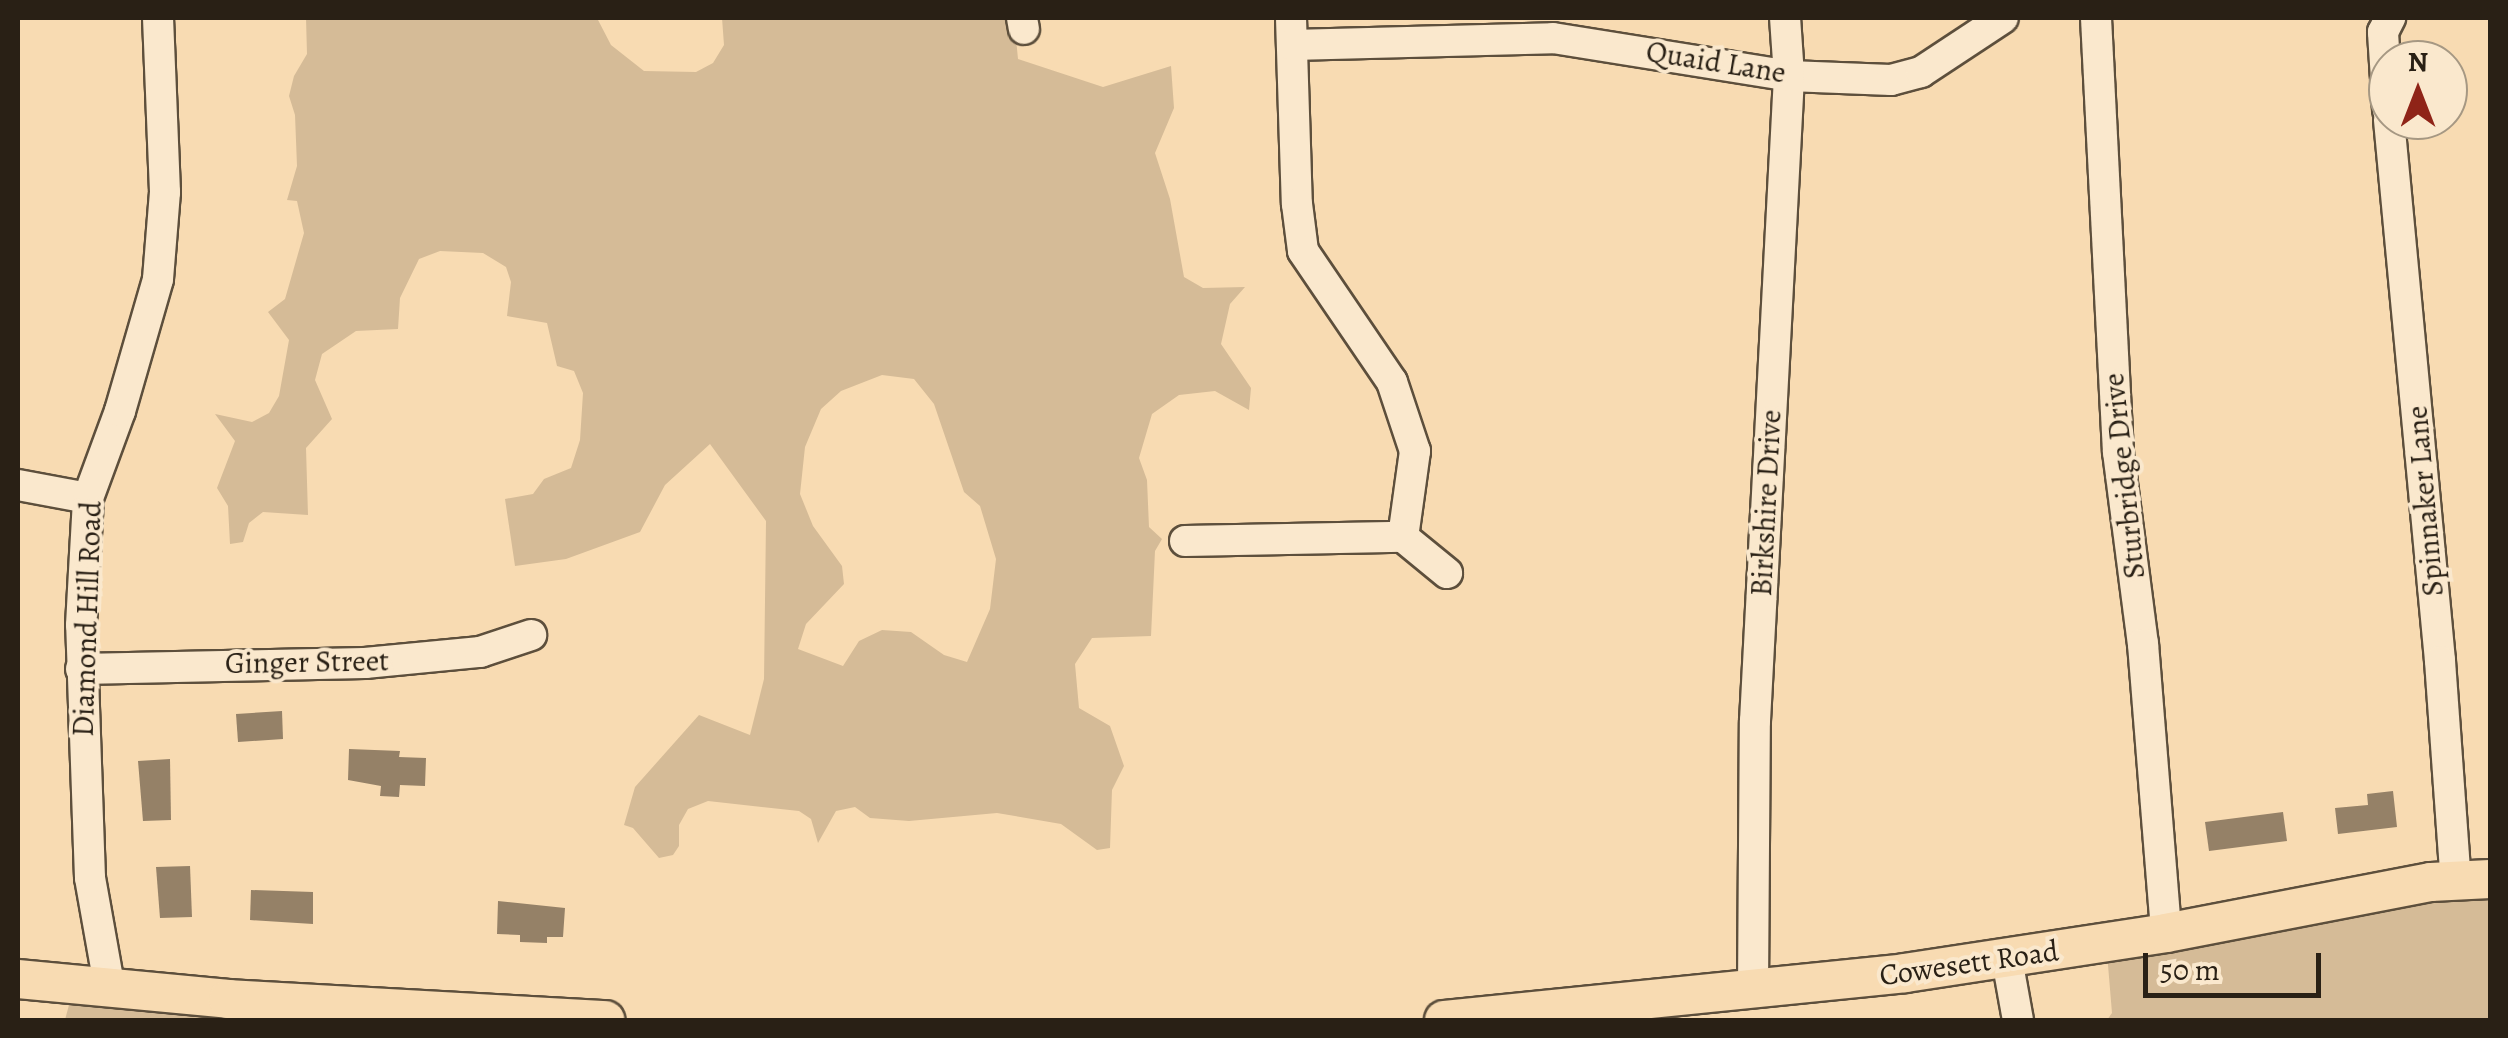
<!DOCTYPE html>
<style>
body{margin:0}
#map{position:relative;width:2508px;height:1038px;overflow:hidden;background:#f8dbb2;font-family:Alegreya,serif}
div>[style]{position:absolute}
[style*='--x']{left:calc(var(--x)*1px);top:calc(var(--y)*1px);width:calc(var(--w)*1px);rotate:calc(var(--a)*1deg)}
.green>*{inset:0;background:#d5bb97}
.building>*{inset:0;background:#958167}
.roads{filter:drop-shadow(2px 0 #5d4f3c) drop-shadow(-2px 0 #5d4f3c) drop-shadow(0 2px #5d4f3c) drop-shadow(0 -2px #5d4f3c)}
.minor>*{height:30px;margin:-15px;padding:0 15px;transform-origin:15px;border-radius:15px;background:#fae8cd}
.major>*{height:38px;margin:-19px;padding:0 19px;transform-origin:19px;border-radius:19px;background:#f8dbb2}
span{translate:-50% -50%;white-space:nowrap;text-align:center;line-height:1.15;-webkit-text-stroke:8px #fae8cd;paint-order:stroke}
.street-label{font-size:30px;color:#292015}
.frame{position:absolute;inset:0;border:20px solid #292015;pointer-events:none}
.north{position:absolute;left:2368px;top:40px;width:100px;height:100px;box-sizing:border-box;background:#fae8cd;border:2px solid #a69883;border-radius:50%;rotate:0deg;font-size:28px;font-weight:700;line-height:40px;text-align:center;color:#292015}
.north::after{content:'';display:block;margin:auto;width:35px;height:45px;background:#8f2418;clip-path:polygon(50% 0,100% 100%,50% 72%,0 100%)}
.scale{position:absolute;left:2143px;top:953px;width:178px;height:45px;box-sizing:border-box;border:5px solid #292015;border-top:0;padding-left:12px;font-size:30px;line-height:35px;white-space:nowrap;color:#292015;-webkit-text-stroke:8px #fae8cd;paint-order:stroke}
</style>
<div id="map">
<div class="green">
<div style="clip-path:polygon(evenodd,306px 18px,597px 18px,611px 45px,644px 71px,696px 72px,713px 63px,724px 45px,722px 18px,1014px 18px,1018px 59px,1103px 87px,1171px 66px,1174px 108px,1155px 153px,1170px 199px,1184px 277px,1203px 288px,1245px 287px,1230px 304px,1221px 344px,1251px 388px,1249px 410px,1215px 391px,1179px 395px,1152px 414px,1139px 458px,1147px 480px,1149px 527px,1162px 539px,1155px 551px,1151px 636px,1092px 638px,1075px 664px,1079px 708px,1110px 726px,1124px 766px,1112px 790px,1110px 848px,1097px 850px,1061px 824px,997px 813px,909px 821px,870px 818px,855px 807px,836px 811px,818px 843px,811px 819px,799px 811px,708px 801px,688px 809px,679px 825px,679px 846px,673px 855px,659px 858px,633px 828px,624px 825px,635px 787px,699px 715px,750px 735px,764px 679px,766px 521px,710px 444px,665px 485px,640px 532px,566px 559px,515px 566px,505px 499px,533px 494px,544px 479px,571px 468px,580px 440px,583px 393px,574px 371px,557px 366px,547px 323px,507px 316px,511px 282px,506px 267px,483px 253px,440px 251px,419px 259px,400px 298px,398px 329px,356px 331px,322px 354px,315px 380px,332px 419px,306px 448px,308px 515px,263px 512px,249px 523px,243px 542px,230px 544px,228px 506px,217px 488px,235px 441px,215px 414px,252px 422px,269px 413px,279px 396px,289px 340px,268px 312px,285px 299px,304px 233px,297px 201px,287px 200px,297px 166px,295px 115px,289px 96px,294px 76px,307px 54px,306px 18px,882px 375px,914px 379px,934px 404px,964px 492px,980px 506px,996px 559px,990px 609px,967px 662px,944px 655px,911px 632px,882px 630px,859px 641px,843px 666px,798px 649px,806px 624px,844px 584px,842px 566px,813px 526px,800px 494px,805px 447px,821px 409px,841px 391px,882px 375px)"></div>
<div style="clip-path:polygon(2490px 878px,2490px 1020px,2107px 1020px,2112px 1013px,2106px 941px)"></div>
<div style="clip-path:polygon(74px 986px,453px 1020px,65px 1020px)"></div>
</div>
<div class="building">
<div style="clip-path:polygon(282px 711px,283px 739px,238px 742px,236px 714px)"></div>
<div style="clip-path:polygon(349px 749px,400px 751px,399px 757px,426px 758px,425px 786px,400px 785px,399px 797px,380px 796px,381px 786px,348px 780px)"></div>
<div style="clip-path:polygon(170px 759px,171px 820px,143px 821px,138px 761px)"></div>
<div style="clip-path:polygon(2393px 791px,2397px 827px,2338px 834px,2335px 808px,2368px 805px,2367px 794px)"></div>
<div style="clip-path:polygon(2283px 812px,2287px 841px,2209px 851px,2205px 822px)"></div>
<div style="clip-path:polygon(190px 866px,192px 917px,160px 918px,156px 867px)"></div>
<div style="clip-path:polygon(251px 890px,313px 892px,313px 924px,250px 920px)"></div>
<div style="clip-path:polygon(498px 901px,565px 908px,563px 937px,547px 937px,547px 943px,520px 942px,520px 935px,497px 934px)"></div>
</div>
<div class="roads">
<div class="minor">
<div style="--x:1022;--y:18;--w:11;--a:80"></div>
<div style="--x:1291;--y:18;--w:186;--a:88.2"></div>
<div style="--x:1297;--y:204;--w:47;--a:82.7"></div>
<div style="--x:1303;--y:251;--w:158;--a:55.8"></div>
<div style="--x:1392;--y:382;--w:73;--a:71.6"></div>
<div style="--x:1415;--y:451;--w:87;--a:97.9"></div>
<div style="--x:2096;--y:18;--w:435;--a:87.1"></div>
<div style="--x:2118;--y:452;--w:194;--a:82.6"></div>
<div style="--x:2143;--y:644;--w:290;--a:85.4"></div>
<div style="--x:1292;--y:45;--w:261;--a:-1.5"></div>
<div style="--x:1553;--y:38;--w:239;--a:9.1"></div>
<div style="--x:1789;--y:76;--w:102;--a:2.2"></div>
<div style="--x:1891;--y:80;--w:31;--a:-15"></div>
<div style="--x:1921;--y:72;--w:98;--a:-33.4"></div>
<div style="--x:2388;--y:110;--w:78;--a:-93.7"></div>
<div style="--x:2383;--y:32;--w:16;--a:-63"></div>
<div style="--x:2389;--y:120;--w:543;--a:84.61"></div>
<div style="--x:2440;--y:661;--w:222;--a:85.9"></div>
<div style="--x:18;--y:485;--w:71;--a:10.5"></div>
<div style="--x:1403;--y:537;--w:57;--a:39.3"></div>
<div style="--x:1185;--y:541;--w:218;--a:-1.1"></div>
<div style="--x:81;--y:669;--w:284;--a:-1.2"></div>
<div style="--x:365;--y:663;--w:116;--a:-5.5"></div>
<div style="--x:480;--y:652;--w:54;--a:-18.4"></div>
<div style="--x:2007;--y:959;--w:62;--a:79.8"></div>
<div style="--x:1753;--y:989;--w:268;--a:-89.6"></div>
<div style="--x:1755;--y:721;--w:646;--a:-86.98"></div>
<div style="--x:1789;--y:76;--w:58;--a:-93.9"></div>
<div style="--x:110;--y:990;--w:114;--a:-100.1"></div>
<div style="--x:90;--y:878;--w:253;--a:-92"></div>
<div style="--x:81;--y:625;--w:127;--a:-86.8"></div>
<div style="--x:88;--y:498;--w:93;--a:-69.8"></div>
<div style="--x:120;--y:411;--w:137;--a:-73.9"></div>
<div style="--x:158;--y:279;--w:87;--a:-85.4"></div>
<div style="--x:165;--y:192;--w:174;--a:-92.3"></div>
</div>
<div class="major">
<div style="--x:18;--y:979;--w:211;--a:5.4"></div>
<div style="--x:228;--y:999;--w:378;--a:3.2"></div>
<div style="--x:1444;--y:1020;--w:463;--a:-5.8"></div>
<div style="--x:1905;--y:973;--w:264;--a:-8.7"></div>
<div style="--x:2166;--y:933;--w:270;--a:-10.9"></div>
<div style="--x:2431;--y:882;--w:59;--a:-2.9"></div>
</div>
</div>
<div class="street-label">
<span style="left:1716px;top:62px;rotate:9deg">Quaid Lane</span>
<span style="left:2124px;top:476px;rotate:-96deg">Sturbridge Drive</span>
<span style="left:2425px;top:501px;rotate:-95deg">Spinnaker Lane</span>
<span style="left:1766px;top:503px;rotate:-87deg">Birkshire Drive</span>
<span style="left:87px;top:619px;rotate:-88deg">Diamond Hill Road</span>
<span style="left:307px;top:662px;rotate:-1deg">Ginger Street</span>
<span style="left:1969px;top:963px;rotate:-8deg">Cowesett Road</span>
</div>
<div class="frame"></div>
<div class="north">N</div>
<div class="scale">50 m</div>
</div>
